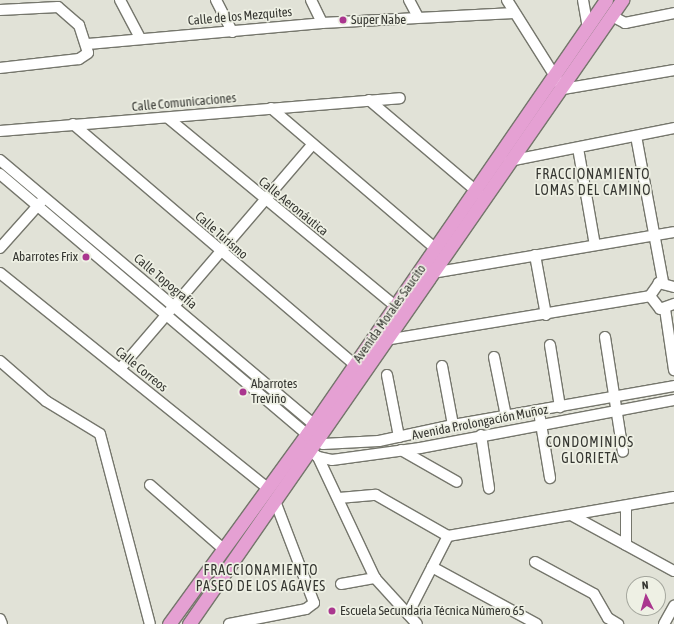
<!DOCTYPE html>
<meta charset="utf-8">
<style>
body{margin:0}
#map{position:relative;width:674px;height:624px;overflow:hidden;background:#e1e2d7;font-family:"Asap Condensed",sans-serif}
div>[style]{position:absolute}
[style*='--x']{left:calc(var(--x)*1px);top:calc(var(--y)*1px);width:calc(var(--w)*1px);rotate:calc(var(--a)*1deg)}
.roads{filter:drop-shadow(1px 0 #75766c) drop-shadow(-1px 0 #75766c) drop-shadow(0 1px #75766c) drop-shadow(0 -1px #75766c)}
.minor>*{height:10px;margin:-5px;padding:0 5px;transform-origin:5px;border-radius:5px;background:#fff}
.major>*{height:13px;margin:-6.5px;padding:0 6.5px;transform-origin:6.5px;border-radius:6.5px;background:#e5a0d3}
.dots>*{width:11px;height:11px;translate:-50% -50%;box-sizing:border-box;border:2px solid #eef0e4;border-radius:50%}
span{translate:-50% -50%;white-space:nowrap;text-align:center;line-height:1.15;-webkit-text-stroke:3.5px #eef0e4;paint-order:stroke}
.street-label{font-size:13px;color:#363732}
.poi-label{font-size:13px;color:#363732}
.left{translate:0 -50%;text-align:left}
.right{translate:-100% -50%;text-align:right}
.neighbourhood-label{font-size:14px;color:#363732;letter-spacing:1px}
.north{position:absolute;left:626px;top:576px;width:40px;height:40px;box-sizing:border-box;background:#eef0e4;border:1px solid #a4a69d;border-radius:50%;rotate:355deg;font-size:11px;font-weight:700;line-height:16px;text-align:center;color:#363732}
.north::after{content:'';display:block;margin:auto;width:14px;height:18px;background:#aa368f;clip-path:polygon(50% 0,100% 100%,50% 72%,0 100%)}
</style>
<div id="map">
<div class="roads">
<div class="minor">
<div style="--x:120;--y:0;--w:43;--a:62.2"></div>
<div style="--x:216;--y:0;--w:36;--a:63"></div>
<div style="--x:311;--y:0;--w:25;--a:64"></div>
<div style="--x:409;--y:0;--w:19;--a:62"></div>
<div style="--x:507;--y:0;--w:105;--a:57.8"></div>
<div style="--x:563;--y:89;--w:113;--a:-9.7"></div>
<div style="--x:583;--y:0;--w:28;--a:80"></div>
<div style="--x:0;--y:10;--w:58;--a:-3"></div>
<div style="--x:58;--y:7;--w:28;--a:41"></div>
<div style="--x:79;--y:25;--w:29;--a:72"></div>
<div style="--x:88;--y:53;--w:11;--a:146"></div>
<div style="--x:79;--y:59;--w:80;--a:173.5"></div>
<div style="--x:612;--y:16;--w:15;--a:28"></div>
<div style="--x:625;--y:23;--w:50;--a:-11.5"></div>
<div style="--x:88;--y:44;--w:235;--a:-5.1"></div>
<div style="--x:322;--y:23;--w:192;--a:-3"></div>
<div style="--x:369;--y:100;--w:145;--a:40.3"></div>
<div style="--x:271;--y:108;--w:217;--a:40.5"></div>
<div style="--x:168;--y:118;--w:301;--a:39.6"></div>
<div style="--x:73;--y:124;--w:371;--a:40.5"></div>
<div style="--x:0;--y:131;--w:401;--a:-4.7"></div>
<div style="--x:636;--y:136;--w:148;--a:79.5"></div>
<div style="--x:578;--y:148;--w:98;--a:80.1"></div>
<div style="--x:0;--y:160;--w:410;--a:40.1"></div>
<div style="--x:314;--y:424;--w:15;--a:86"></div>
<div style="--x:315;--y:439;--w:9;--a:32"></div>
<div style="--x:323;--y:444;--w:56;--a:-3.1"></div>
<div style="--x:379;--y:441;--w:76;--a:-12.2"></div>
<div style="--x:453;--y:425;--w:224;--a:-10"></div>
<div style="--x:509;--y:161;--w:168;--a:-11.3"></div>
<div style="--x:0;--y:174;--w:402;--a:40.3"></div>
<div style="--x:307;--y:434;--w:15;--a:86"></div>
<div style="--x:308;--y:449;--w:13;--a:39"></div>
<div style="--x:318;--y:457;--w:14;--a:12"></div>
<div style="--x:332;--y:460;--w:89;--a:-7.8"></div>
<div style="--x:420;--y:448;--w:258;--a:-10.7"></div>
<div style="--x:0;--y:248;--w:62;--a:-48.3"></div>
<div style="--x:535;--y:255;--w:61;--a:79.6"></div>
<div style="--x:0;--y:273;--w:341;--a:38.8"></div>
<div style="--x:432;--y:273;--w:245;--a:-9.6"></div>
<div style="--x:674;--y:287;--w:16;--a:-165"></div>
<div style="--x:659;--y:283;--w:16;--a:125"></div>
<div style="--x:650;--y:296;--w:16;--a:52"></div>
<div style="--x:660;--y:309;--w:15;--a:-20"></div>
<div style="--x:665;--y:309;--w:62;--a:81.6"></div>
<div style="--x:605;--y:337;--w:116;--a:81.1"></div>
<div style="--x:385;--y:340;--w:269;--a:-9.4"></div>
<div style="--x:550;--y:345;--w:63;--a:80.8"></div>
<div style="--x:494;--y:357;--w:60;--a:78.5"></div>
<div style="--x:0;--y:361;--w:61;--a:41"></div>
<div style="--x:46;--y:401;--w:63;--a:31.4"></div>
<div style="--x:100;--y:434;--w:196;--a:75.3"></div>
<div style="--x:442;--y:366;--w:60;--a:79.4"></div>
<div style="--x:120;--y:369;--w:296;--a:-49.4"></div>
<div style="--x:387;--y:375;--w:63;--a:79"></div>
<div style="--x:540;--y:418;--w:61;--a:80.5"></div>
<div style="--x:481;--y:435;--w:54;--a:81.4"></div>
<div style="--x:401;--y:450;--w:64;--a:29.7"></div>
<div style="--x:318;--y:457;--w:134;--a:64.8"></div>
<div style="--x:375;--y:578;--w:62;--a:47.6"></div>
<div style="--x:150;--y:485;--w:94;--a:41.1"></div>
<div style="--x:339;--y:498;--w:37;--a:-5"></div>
<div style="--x:376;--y:495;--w:83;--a:29.7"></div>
<div style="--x:573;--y:516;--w:115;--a:28.6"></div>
<div style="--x:448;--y:536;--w:229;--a:-9.8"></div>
<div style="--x:626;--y:545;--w:38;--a:-90"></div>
<div style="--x:535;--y:562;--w:67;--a:28.5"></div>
<div style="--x:594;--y:594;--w:28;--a:60"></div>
<div style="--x:608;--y:618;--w:12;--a:31"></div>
<div style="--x:432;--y:567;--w:119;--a:28.5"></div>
<div style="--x:341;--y:584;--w:35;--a:-10"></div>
<div style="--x:408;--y:614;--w:88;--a:-62.9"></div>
<div style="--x:0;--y:619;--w:5;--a:68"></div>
<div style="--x:229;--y:624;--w:78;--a:-11"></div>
<div style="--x:306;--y:609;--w:10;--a:-37"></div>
<div style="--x:314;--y:603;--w:109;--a:-110.9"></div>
<div style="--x:664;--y:624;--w:21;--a:-61"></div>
</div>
<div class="major">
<div style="--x:169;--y:624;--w:235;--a:-54"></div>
<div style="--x:307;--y:434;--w:527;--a:-55.44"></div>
<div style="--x:189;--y:624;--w:760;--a:-55.24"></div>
</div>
</div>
<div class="dots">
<div style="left:343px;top:20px;background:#aa368f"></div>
<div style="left:86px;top:257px;background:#aa368f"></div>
<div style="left:243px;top:392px;background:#aa368f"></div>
<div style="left:332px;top:611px;background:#aa368f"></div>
</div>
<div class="street-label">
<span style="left:240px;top:17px;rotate:-5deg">Calle de los Mezquites</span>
<span style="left:184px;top:103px;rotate:-5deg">Calle Comunicaciones</span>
<span style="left:293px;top:207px;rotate:39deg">Calle Aeronáutica</span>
<span style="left:221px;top:236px;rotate:41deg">Calle Turismo</span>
<span style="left:165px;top:282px;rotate:40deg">Calle Topografía</span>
<span style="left:390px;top:314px;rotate:-55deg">Avenida Morales Saucito</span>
<span style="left:141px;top:370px;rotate:39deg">Calle Correos</span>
<span style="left:480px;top:423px;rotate:-11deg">Avenida Prolongación Muñoz</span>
</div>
<div class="poi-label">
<span class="left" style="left:351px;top:20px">Super Nabe</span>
<span class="right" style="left:78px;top:257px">Abarrotes Frix</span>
<span class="left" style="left:251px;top:392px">Abarrotes<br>Treviño</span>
<span class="left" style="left:340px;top:611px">Escuela Secundaria Técnica Número 65</span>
</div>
<div class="neighbourhood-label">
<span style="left:593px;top:182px">FRACCIONAMIENTO<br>LOMAS DEL CAMINO</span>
<span style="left:590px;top:450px">CONDOMINIOS<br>GLORIETA</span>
<span style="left:261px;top:578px">FRACCIONAMIENTO<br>PASEO DE LOS AGAVES</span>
</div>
<div class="north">N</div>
</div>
